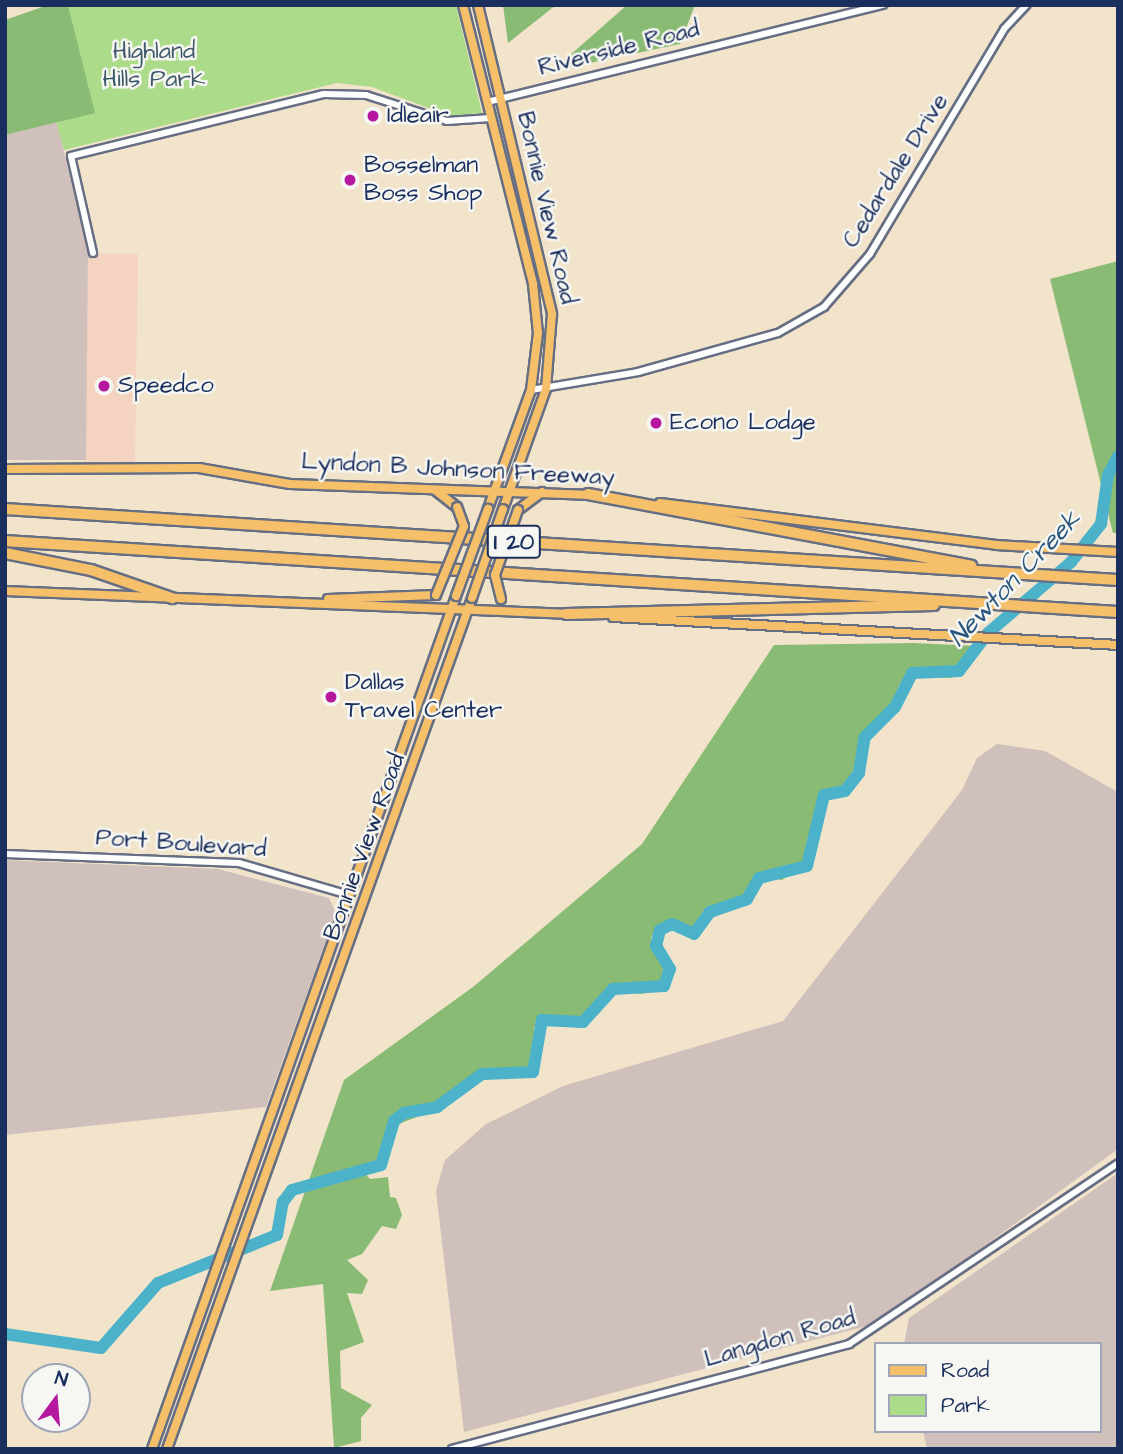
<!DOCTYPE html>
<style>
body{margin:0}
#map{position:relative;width:1123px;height:1454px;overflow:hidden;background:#f1e4cb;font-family:"Architects Daughter",sans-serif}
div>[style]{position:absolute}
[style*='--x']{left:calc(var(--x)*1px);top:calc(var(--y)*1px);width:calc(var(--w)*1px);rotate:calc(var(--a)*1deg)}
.built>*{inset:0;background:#f4d3c0}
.industrial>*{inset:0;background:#d0c0bc}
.green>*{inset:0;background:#acdb89}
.forest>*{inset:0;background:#89bb75}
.river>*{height:12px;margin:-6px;padding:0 6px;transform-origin:6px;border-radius:6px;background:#4bb2ca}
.roads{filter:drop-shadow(2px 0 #666e84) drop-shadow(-2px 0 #666e84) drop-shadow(0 2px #666e84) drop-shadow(0 -2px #666e84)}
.minor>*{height:6px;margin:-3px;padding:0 3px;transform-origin:3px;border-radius:3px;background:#fff}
.major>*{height:8px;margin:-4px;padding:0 4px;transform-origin:4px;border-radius:4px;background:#f6c06b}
.highway>*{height:10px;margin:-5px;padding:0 5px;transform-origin:5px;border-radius:5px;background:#f6c06b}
.bridges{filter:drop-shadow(2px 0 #666e84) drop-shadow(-2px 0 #666e84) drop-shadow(0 2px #666e84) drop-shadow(0 -2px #666e84)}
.major-bridge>*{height:8px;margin:-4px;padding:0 4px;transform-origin:4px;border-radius:4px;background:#f6c06b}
.dots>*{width:19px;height:19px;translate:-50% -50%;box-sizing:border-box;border:4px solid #f6f6f2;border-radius:50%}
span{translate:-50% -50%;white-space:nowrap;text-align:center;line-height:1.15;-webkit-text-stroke:5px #f6f6f2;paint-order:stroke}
.shield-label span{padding:2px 5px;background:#f6f6f2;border:2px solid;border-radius:5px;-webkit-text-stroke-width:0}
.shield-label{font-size:23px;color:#1b2f5e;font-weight:700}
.street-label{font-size:24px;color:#1b2f5e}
.park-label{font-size:24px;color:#3f5a69}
.poi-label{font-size:24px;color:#1b2f5e}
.left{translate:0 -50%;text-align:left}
.water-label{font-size:26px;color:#29567e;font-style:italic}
.frame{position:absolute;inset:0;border:7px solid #1b2f5e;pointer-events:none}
.legend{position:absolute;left:874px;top:1342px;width:228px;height:91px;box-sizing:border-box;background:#f6f6f2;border:2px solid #9ea6b7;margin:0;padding:9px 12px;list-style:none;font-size:21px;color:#1b2f5e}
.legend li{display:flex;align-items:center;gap:14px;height:35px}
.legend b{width:35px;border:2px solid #9ea6b7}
.north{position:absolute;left:21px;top:1363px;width:70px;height:70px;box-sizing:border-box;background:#f6f6f2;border:2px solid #9ea6b7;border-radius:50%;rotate:16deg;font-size:19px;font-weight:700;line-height:28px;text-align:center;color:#1b2f5e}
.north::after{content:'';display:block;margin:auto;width:24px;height:32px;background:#b5179e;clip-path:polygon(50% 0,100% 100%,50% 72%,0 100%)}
</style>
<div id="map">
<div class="built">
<div style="clip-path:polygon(88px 253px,138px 254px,135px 462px,85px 461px)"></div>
</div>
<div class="industrial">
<div style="clip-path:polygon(57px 122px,88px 251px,86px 460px,5px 460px,5px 135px)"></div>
<div style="clip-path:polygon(997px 744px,1045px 751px,1118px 792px,1118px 1149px,878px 1323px,464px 1432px,436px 1191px,445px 1160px,486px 1124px,563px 1086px,783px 1021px,962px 790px,977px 758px)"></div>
<div style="clip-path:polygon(5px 860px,218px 869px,329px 898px,336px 913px,266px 1107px,5px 1135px)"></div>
<div style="clip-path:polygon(1118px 1173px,1118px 1449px,927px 1449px,923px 1431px,1100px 1431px,1100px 1344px,904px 1344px,909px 1318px)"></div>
</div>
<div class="green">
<div style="clip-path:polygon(68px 5px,456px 5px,482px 113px,450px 116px,372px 87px,337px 83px,64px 150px,56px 122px,94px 110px)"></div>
</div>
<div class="forest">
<div style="clip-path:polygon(48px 5px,68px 5px,95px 113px,5px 135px,5px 20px)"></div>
<div style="clip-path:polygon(503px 5px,556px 5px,508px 43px)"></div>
<div style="clip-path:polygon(627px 5px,695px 5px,680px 44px,552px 71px)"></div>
<div style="clip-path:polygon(1118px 261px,1118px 533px,1113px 533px,1050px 279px)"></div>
<div style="clip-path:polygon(914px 643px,977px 646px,952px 678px,912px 676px,899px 685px,888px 714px,861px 738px,858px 762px,839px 795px,820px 799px,803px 866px,782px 880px,759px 877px,741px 902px,706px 911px,692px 934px,657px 927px,651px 938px,663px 969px,660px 987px,642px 994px,609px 989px,578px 1028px,554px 1021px,534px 1027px,535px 1066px,527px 1076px,481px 1077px,439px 1109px,390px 1127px,382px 1162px,364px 1172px,370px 1179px,388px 1177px,390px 1197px,396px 1198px,402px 1215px,396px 1229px,382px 1226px,362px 1254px,347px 1260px,368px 1280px,362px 1294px,347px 1293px,364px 1342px,340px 1351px,341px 1388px,372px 1405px,361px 1418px,361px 1441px,334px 1448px,323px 1284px,270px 1291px,344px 1080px,473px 987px,642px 844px,774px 645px)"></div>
</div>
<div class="river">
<div style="--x:5;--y:1334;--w:97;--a:8.3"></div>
<div style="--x:101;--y:1348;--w:86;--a:-48.8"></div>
<div style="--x:158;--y:1283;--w:128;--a:-22"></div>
<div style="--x:277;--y:1235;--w:34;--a:-80"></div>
<div style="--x:283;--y:1202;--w:15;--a:-53"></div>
<div style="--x:292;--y:1190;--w:92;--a:-15.7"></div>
<div style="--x:381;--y:1165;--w:46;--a:-73.5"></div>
<div style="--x:394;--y:1121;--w:13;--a:-39"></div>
<div style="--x:404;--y:1113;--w:34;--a:-10"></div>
<div style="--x:437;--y:1107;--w:56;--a:-36.3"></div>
<div style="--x:482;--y:1074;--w:51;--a:-2.2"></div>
<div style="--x:533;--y:1072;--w:53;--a:-80.2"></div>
<div style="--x:542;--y:1020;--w:41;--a:2.8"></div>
<div style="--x:583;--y:1022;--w:45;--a:-47.7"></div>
<div style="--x:613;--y:989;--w:51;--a:-3.4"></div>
<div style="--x:664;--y:986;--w:18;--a:-71"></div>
<div style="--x:670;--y:969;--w:27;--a:-121"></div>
<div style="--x:656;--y:946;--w:16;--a:-76"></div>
<div style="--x:660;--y:930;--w:13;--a:-27"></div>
<div style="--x:672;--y:924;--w:24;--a:24"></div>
<div style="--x:694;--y:934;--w:27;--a:-54"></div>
<div style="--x:710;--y:912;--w:39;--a:-19"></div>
<div style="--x:747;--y:899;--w:24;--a:-60"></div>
<div style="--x:759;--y:878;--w:49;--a:-14"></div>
<div style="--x:807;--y:866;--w:73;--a:-76.5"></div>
<div style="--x:824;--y:795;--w:21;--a:-11"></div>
<div style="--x:845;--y:791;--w:23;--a:-52"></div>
<div style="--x:859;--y:773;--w:36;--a:-81"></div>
<div style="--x:865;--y:737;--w:42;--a:-45"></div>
<div style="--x:895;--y:707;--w:38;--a:-63"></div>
<div style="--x:912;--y:673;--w:47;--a:-2.4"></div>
<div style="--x:959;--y:671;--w:48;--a:-52.7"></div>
<div style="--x:988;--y:633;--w:109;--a:-40.5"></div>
<div style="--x:1071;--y:562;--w:48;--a:-51.7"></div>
<div style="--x:1101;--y:524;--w:49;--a:-81.9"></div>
<div style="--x:1108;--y:475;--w:21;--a:-62"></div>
</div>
<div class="roads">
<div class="minor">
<div style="--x:487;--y:102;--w:408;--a:-13.8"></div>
<div style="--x:93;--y:253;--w:99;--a:-102.8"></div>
<div style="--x:71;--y:156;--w:260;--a:-13.8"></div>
<div style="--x:324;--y:94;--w:42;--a:1.4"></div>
<div style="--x:366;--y:95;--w:85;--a:17.8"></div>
<div style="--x:447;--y:121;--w:44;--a:-3.9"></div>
<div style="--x:531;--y:390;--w:109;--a:-9.5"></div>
<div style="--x:638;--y:372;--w:145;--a:-15.6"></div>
<div style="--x:778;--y:333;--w:53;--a:-29.5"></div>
<div style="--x:824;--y:307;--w:70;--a:-49"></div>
<div style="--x:870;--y:254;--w:262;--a:-59.2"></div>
<div style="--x:1004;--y:29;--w:33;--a:-47"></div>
<div style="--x:5;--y:854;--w:234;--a:2.2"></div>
<div style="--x:239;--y:863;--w:115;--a:16.2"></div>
<div style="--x:452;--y:1449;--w:411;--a:-14.8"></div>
<div style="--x:849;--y:1344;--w:324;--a:-33.9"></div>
</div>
<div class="major">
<div style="--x:463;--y:5;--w:288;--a:75.9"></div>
<div style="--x:533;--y:284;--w:49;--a:84.2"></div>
<div style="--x:538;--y:333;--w:57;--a:97"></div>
<div style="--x:531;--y:390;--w:127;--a:109.9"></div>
<div style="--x:478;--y:5;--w:318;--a:76.5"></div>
<div style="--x:552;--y:314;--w:75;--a:94.6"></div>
<div style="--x:546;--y:389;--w:127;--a:109.7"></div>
<div style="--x:5;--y:469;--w:194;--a:-0.3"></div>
<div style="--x:199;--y:468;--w:92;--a:10"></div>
<div style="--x:290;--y:484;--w:302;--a:2.1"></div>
<div style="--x:435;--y:490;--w:28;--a:38"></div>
<div style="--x:660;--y:503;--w:339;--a:7.1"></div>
<div style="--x:996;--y:545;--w:122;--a:3.3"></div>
<div style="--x:518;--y:510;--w:30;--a:-37"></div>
<div style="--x:5;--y:591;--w:567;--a:2.32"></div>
<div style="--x:328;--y:599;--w:108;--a:-2.1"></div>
<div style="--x:613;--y:617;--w:506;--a:3.17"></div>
<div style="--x:152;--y:1449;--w:906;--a:-70.38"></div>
<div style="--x:167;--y:1449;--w:904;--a:-70.28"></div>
</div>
<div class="highway">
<div style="--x:588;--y:494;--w:390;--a:10.6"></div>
<div style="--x:5;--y:509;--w:1115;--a:3.65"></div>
<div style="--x:5;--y:541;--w:1115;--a:3.65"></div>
<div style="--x:5;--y:553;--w:88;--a:11.2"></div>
<div style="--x:91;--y:570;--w:86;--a:19.1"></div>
<div style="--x:566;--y:614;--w:368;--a:-1.4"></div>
</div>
</div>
<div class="bridges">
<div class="major-bridge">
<div style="--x:436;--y:595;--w:74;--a:-67.9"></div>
<div style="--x:464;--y:526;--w:20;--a:-110"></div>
<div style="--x:456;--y:596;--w:93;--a:-69.8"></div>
<div style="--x:472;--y:598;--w:94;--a:-70.8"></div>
<div style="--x:501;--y:599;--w:25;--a:-104"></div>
<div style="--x:495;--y:575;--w:69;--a:-70.5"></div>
</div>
</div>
<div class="dots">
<div style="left:373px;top:116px;background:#b5179e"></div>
<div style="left:350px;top:180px;background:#b5179e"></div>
<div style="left:104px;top:386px;background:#b5179e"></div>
<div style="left:656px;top:423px;background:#b5179e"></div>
<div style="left:331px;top:697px;background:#b5179e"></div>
</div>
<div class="shield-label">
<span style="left:514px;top:542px">I 20</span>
</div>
<div class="street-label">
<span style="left:619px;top:49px;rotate:-14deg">Riverside Road</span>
<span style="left:896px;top:171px;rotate:-58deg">Cedardale Drive</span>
<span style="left:546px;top:208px;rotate:77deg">Bonnie View Road</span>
<span style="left:458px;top:470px;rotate:3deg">Lyndon B Johnson Freeway</span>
<span style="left:181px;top:844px;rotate:4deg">Port Boulevard</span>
<span style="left:365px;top:847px;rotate:-70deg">Bonnie View Road</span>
<span style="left:780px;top:1339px;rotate:-16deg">Langdon Road</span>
</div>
<div class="park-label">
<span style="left:154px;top:66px">Highland<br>Hills Park</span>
</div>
<div class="poi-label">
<span class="left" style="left:387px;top:116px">Idleair</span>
<span class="left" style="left:364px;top:180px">Bosselman<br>Boss Shop</span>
<span class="left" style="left:118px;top:386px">Speedco</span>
<span class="left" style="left:670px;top:423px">Econo Lodge</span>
<span class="left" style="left:345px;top:697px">Dallas<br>Travel Center</span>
</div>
<div class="water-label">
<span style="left:1015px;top:579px;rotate:-46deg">Newton Creek</span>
</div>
<div class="frame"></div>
<ul class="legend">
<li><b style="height:9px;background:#f6c06b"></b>Road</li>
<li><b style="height:19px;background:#acdb89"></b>Park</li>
</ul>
<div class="north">N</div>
</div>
